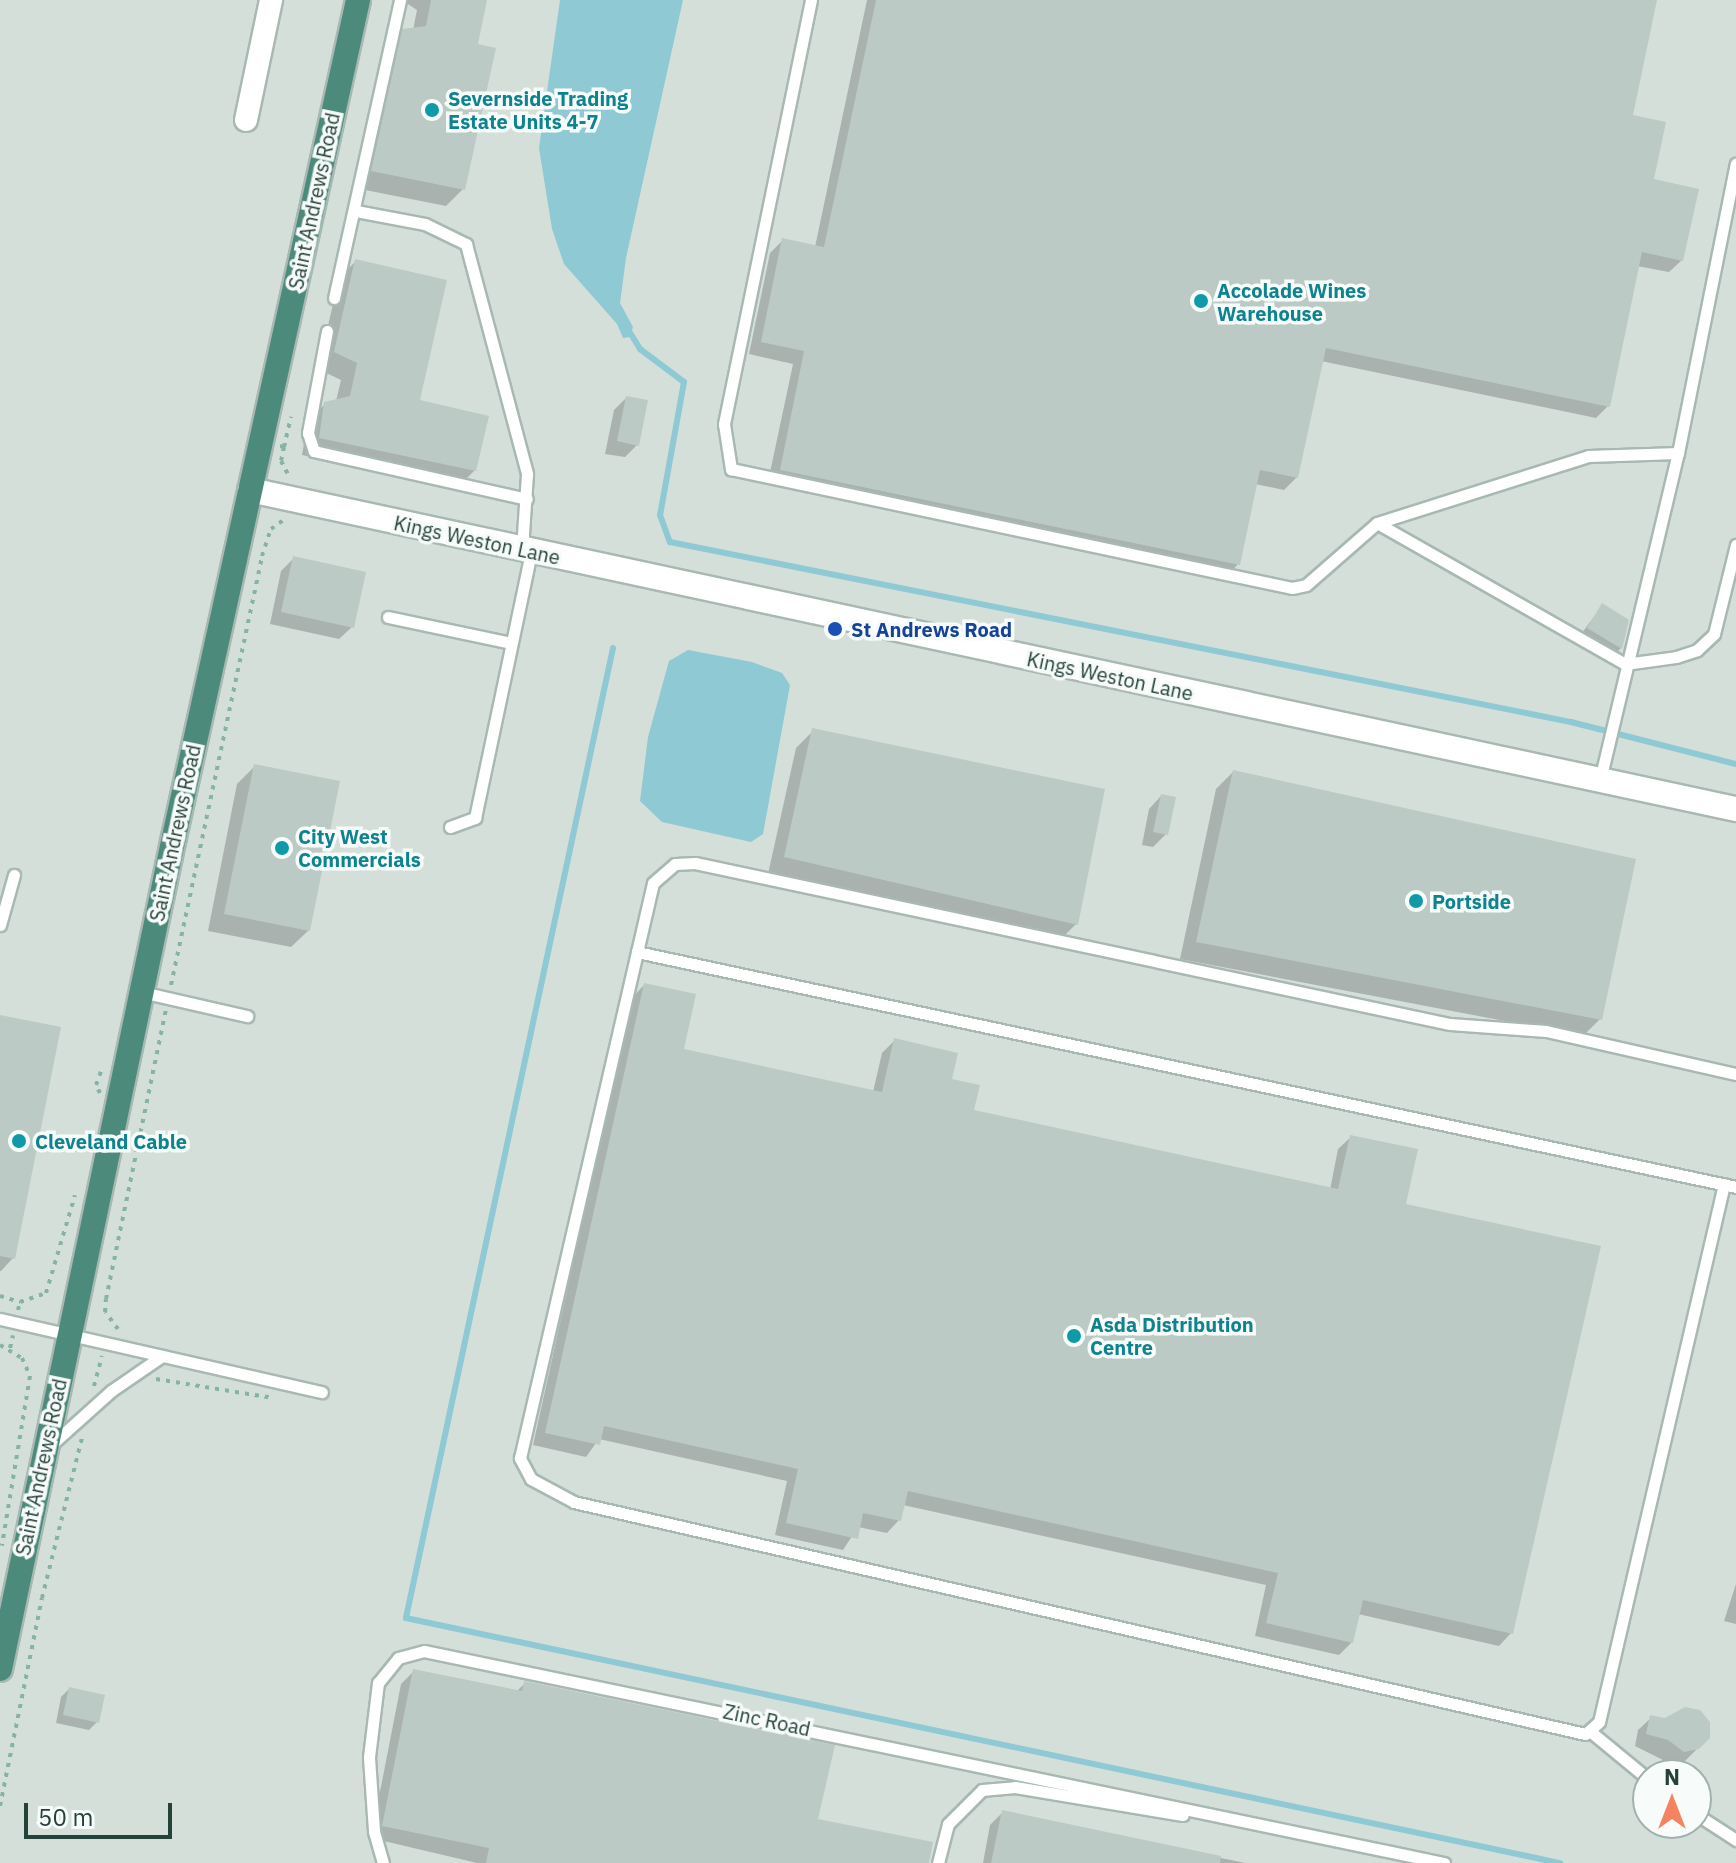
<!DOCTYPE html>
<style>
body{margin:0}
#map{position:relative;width:1736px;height:1863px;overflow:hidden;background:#e6efeb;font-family:"IBM Plex Sans",sans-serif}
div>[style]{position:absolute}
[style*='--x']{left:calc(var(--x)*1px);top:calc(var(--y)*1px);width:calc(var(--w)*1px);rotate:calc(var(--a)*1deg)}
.built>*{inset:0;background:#d4dfda}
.water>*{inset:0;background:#8ec9d4}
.shadow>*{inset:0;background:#0003}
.stream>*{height:6px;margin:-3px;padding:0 3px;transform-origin:3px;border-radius:3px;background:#8ec9d4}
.building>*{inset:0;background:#bbcac4}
.path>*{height:4px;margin-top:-2px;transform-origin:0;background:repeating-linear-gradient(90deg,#86b3a5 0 4px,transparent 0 10px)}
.roads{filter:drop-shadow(2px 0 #a8b8b2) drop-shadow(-2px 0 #a8b8b2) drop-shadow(0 2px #a8b8b2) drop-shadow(0 -2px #a8b8b2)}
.service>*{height:11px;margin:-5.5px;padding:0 5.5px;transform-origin:5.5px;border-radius:5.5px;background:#fff}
.minor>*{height:22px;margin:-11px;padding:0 11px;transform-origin:11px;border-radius:11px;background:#fff}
.tertiary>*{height:24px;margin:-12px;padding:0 12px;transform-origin:12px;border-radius:12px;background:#fff}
.trunk>*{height:24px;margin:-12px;padding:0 12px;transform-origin:12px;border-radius:12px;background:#4c8a7c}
.dots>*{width:22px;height:22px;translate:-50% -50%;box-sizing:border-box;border:4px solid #f7fbf9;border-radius:50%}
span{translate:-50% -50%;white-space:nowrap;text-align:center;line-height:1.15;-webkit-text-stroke:7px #f7fbf9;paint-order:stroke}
.culture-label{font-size:20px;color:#0d838f;font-weight:700}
.left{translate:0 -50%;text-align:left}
.street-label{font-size:20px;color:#24423a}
.transit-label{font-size:20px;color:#164399;font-weight:700}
.north{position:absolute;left:1632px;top:1759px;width:80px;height:80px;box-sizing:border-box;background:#f7fbf9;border:2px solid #a3b1ad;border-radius:50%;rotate:0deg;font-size:22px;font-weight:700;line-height:32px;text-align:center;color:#24423a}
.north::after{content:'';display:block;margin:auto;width:28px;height:36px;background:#f4845f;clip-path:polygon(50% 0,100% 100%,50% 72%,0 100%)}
.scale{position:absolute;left:24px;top:1803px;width:148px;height:36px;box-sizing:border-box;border:4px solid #24423a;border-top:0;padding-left:10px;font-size:24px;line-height:28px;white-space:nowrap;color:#24423a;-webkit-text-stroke:6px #f7fbf9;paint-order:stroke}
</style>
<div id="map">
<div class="built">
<div style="clip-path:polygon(evenodd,0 0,1736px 0,1736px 1863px,0 1863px,0 0,1648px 1775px,1696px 1775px,1696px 1823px,1648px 1823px,1648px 1775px)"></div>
</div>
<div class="water">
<div style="clip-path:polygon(560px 0,683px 0,626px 258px,620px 303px,633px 327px,630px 337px,623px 338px,617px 324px,564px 264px,552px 229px,539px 148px)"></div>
<div style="clip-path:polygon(688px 650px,752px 662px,782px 673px,790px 685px,763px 834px,751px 842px,662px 822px,640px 801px,648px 737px,669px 661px)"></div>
</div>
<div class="shadow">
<div style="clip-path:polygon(402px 0,484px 0,475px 46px,463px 189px,446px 206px,355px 188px,386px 48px,403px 31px,413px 30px,417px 10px)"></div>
<div style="clip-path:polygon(867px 0,1655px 0,1631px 117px,1682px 260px,1669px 272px,1637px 266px,1608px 406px,1596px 418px,1321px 361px,1297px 477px,1284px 490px,1255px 484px,1238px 564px,1226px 577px,768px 482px,793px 364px,749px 354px,770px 253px,783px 240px,815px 247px)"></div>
<div style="clip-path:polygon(356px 261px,417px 401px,475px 470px,458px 487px,302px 455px,308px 421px,325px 404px,336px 401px,341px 380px,318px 369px,339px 278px)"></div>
<div style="clip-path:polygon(626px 398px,637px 445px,625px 457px,605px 454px,614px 410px)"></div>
<div style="clip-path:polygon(294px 558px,352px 627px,339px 639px,270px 624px,281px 571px)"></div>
<div style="clip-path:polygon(1602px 606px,1627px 621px,1621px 648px,1608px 661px,1576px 641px)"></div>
<div style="clip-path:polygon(813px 731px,1076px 924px,1059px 941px,768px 874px,796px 748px)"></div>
<div style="clip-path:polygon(254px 767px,309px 930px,291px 947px,208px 931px,237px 784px)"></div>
<div style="clip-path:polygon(1233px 772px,1600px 1019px,1583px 1036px,1180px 959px,1216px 789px)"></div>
<div style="clip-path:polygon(1161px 796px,1166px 834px,1153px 847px,1142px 845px,1149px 809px)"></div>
<div style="clip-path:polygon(644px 985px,681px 1050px,873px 1092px,882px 1053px,894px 1041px,950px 1080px,972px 1112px,1330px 1190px,1338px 1149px,1351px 1137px,1404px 1205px,1511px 1633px,1499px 1646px,1358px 1614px,1352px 1642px,1339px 1655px,1255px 1636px,1266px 1585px,903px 1505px,899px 1520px,887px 1533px,858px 1527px,843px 1550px,775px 1535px,787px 1481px,599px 1439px,586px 1457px,533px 1445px,632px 998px)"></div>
<div style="clip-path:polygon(0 1017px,13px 1258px,1px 1271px,0 1271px)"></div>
<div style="clip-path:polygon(1736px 1584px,1736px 1624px,1724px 1621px)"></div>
<div style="clip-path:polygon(414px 1671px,516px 1692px,525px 1683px,816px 1820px,927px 1863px,477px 1863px,371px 1838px,401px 1684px)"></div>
<div style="clip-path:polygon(69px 1689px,97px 1722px,89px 1730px,56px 1723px,61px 1697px)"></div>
<div style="clip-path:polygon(1651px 1718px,1698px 1748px,1685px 1761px,1671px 1764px,1635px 1746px,1638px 1730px)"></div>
<div style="clip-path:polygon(1003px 1812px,1245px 1863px,983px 1863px,990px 1825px)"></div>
</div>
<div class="stream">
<div style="--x:627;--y:328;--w:25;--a:58"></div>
<div style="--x:640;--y:349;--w:55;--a:36.9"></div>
<div style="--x:684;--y:382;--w:135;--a:100.2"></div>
<div style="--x:660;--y:515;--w:29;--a:70"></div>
<div style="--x:670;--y:542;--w:919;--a:11.3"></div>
<div style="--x:1571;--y:722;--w:170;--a:14.3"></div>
<div style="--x:613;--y:648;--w:992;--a:102.05"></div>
<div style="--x:406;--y:1618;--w:1180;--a:11.99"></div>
</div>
<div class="building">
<div style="clip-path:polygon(431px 0,487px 0,478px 44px,496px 48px,465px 190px,371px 171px,402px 29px,426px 26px)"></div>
<div style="clip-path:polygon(876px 0,1657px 0,1633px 115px,1666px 122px,1654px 179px,1699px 189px,1683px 261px,1642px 252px,1610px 407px,1326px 348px,1298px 478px,1260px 470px,1240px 565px,780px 470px,804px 351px,761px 342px,782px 238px,824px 247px)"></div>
<div style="clip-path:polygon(355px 259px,447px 280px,420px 400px,489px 416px,476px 471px,319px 438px,324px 402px,350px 396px,357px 363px,334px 352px)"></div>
<div style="clip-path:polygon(626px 396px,648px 400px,639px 446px,617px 441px)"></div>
<div style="clip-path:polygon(293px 556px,366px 572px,354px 628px,281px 612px)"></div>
<div style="clip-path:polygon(1602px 603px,1629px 620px,1622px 649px,1587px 628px)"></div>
<div style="clip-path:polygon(812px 728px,1105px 789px,1078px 925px,784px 857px)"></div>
<div style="clip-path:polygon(254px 764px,340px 781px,310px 931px,224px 914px)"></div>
<div style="clip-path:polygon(1233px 770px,1636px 859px,1602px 1020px,1196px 942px)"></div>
<div style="clip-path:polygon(1161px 794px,1176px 797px,1168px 835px,1153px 832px)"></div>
<div style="clip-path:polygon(644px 983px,696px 994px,684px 1049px,882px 1092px,894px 1038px,958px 1053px,952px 1079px,980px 1085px,974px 1110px,1338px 1189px,1350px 1135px,1418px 1149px,1406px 1204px,1601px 1246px,1513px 1634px,1363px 1600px,1353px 1643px,1266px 1623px,1278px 1573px,908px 1491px,901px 1521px,863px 1513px,858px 1539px,786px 1523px,798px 1469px,604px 1426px,600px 1445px,545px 1433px)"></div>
<div style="clip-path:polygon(0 1015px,61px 1027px,15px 1259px,0 1256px)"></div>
<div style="clip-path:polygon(413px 1669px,522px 1691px,524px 1681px,835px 1745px,818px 1819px,933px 1842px,929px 1863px,486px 1863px,489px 1848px,382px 1826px)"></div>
<div style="clip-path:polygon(69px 1687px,105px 1695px,99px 1723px,63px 1715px)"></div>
<div style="clip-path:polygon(1685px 1707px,1700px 1710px,1710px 1722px,1710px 1738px,1699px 1749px,1684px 1752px,1668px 1740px,1646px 1734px,1650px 1715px,1665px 1718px)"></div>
<div style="clip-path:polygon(1002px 1810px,1221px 1856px,1220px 1863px,991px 1863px)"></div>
</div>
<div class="path">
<div style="--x:280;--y:446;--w:4;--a:14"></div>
<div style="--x:284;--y:447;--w:31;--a:-77"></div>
<div style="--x:284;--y:447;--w:14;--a:102"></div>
<div style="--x:281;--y:461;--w:19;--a:62"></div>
<div style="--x:171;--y:985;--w:439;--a:-78"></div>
<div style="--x:262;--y:556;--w:28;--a:-72"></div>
<div style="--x:271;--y:529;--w:19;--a:-36"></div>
<div style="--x:100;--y:1093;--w:9;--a:-117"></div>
<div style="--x:96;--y:1085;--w:15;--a:-70"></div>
<div style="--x:0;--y:1296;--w:21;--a:17"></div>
<div style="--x:18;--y:1310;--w:8;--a:-76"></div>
<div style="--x:20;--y:1302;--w:28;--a:-19"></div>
<div style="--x:46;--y:1293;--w:102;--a:-73.5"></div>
<div style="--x:118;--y:1329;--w:21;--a:-127"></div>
<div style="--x:105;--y:1312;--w:13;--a:-86"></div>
<div style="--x:106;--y:1299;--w:295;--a:-78.3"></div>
<div style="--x:0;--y:1345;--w:26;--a:31"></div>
<div style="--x:22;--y:1358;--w:20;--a:66"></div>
<div style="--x:30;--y:1376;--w:172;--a:99.4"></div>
<div style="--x:10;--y:1348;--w:13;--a:-77"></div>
<div style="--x:156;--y:1379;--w:119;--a:9.2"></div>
<div style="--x:94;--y:1386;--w:31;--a:-75"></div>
<div style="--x:0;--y:1806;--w:212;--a:-78.6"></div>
<div style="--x:42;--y:1598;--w:165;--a:-76"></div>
</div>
<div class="roads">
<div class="service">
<div style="--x:811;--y:0;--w:433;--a:101.6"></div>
<div style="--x:724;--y:424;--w:46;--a:81.2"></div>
<div style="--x:731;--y:469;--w:573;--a:11.98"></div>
<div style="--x:1292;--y:588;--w:14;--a:-12"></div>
<div style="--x:1306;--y:585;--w:94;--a:-41.1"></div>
<div style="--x:1377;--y:523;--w:285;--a:29.6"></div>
<div style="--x:1625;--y:664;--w:51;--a:-7.8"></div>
<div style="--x:1676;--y:657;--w:22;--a:-18"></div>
<div style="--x:1697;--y:650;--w:23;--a:-43"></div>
<div style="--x:1714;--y:634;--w:92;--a:-76.1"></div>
<div style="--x:356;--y:211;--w:70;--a:10.7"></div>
<div style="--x:425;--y:224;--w:46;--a:26"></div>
<div style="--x:466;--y:244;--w:238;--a:75.1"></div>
<div style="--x:527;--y:474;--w:75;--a:93.8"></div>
<div style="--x:334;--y:298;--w:305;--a:-77.5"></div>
<div style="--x:327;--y:331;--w:104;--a:100.6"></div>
<div style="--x:308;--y:433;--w:19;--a:72"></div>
<div style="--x:314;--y:451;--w:218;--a:12.7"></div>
<div style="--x:1377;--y:523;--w:221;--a:-17.6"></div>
<div style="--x:1588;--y:456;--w:90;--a:-1.9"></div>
<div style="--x:388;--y:617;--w:126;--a:11.9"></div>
<div style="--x:1600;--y:780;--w:336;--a:-76.6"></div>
<div style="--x:1678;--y:453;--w:295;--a:-78.7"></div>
<div style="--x:450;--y:827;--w:27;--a:-20"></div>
<div style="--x:475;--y:818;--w:272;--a:-78.1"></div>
<div style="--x:0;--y:925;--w:52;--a:-74.4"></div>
<div style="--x:637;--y:952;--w:1124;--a:12.07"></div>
<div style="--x:142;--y:992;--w:108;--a:12.9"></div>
<div style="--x:1724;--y:1184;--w:552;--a:103.08"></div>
<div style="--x:1599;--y:1722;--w:18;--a:139"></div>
<div style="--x:1585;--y:1734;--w:1037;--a:-167.08"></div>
<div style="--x:574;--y:1502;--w:49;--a:-151.9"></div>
<div style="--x:531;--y:1479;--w:24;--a:-118"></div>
<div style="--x:520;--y:1458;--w:590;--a:-76.98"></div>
<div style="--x:653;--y:883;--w:29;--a:-41"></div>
<div style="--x:675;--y:864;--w:20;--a:-3"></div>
<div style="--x:695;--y:863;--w:772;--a:12.04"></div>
<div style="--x:1450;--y:1024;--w:96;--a:4.2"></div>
<div style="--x:1546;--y:1031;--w:195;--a:12.8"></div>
<div style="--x:0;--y:1319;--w:330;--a:12.8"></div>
<div style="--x:51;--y:1445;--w:81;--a:-42"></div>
<div style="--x:111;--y:1391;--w:62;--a:-34.5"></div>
<div style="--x:1591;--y:1732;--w:74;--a:39.5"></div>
<div style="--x:1696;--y:1814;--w:48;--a:33"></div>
<div style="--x:383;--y:1863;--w:33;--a:-106"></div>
<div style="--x:374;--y:1831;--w:74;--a:-93.9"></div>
<div style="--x:369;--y:1757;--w:75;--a:-83.1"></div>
<div style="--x:378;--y:1683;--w:32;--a:-51"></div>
<div style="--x:398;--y:1658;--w:27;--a:-15"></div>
<div style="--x:424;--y:1651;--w:1042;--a:11.74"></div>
<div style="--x:938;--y:1863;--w:40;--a:-75.6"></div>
<div style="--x:948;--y:1824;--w:48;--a:-45"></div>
<div style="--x:982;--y:1790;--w:33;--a:-5"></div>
<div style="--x:1015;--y:1787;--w:170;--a:9.5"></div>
</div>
<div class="minor">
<div style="--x:246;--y:120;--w:123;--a:-78.2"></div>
</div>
<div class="tertiary">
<div style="--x:250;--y:490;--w:1520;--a:12.12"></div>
</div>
<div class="trunk">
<div style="--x:0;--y:1669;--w:850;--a:-78.19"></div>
<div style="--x:174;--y:837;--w:857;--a:-77.6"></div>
</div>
</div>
<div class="dots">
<div style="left:432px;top:110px;background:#0f9aa8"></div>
<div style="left:1201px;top:301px;background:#0f9aa8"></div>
<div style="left:835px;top:629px;background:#1a4fb4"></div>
<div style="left:282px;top:848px;background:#0f9aa8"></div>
<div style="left:1416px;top:901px;background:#0f9aa8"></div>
<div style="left:19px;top:1141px;background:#0f9aa8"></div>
<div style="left:1074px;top:1336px;background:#0f9aa8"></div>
</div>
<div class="culture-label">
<span class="left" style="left:448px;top:110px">Severnside Trading<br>Estate Units 4-7</span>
<span class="left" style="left:1217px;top:302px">Accolade Wines<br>Warehouse</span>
<span class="left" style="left:298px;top:848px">City West<br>Commercials</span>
<span class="left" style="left:1432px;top:901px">Portside</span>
<span class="left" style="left:35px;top:1141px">Cleveland Cable</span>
<span class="left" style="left:1090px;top:1336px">Asda Distribution<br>Centre</span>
</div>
<div class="street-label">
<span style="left:314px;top:201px;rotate:-78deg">Saint Andrews Road</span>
<span style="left:477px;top:540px;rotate:12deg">Kings Weston Lane</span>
<span style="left:1110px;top:676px;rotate:12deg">Kings Weston Lane</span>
<span style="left:175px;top:833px;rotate:-78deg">Saint Andrews Road</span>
<span style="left:41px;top:1467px;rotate:-78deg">Saint Andrews Road</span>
<span style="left:767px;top:1720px;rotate:12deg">Zinc Road</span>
</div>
<div class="transit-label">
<span class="left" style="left:851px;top:629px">St Andrews Road</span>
</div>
<div class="north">N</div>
<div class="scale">50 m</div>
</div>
